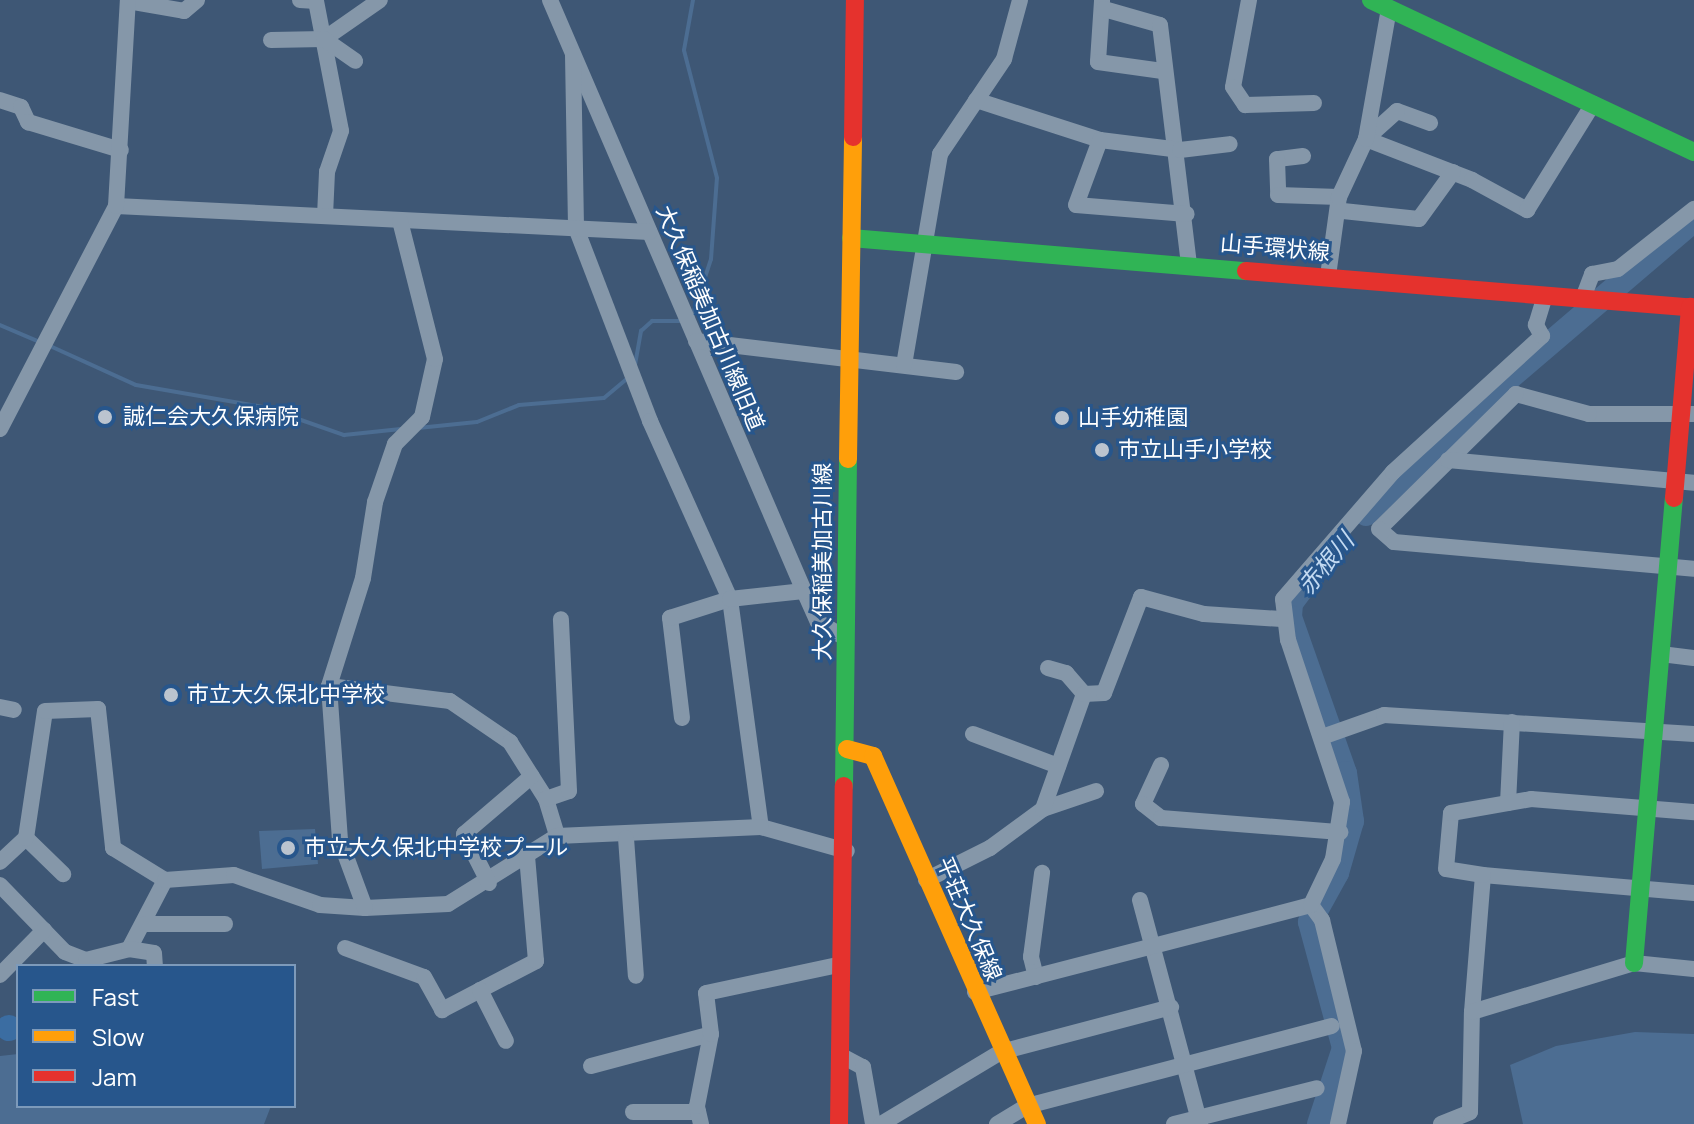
<!DOCTYPE html>
<meta charset="utf-8">
<style>
body{margin:0}
#map{position:relative;width:1694px;height:1124px;overflow:hidden;background:#3e5775;font-family:Manrope,"Noto Sans JP",sans-serif}
div>[style]{position:absolute}
[style*='--x']{left:calc(var(--x)*1px);top:calc(var(--y)*1px);width:calc(var(--w)*1px);rotate:calc(var(--a)*1deg)}
.green>*{inset:0;background:#3b6da2}
.round{border-radius:50%}
.water>*{inset:0;background:#4c6d92}
.stream>*{height:4px;margin:-2px;padding:0 2px;transform-origin:2px;border-radius:2px;background:#4c6d92}
.river>*{height:24px;margin:-12px;padding:0 12px;transform-origin:12px;border-radius:12px;background:#4c6d92}
.street>*{height:16px;margin:-8px;padding:0 8px;transform-origin:8px;border-radius:8px;background:#8597a9}
.fast>*{height:18px;margin:-9px;padding:0 9px;transform-origin:9px;border-radius:9px;background:#30b455}
.slow>*{height:18px;margin:-9px;padding:0 9px;transform-origin:9px;border-radius:9px;background:#ff9f0a}
.jam>*{height:18px;margin:-9px;padding:0 9px;transform-origin:9px;border-radius:9px;background:#e5322d}
.dots>*{width:22px;height:22px;translate:-50% -50%;box-sizing:border-box;border:4px solid #27568c;border-radius:50%}
span{translate:-50% -50%;white-space:nowrap;text-align:center;line-height:1.15;-webkit-text-stroke:6px #27568c;paint-order:stroke}
.street-label{font-size:22px;color:#fff}
.poi-label{font-size:22px;color:#fff}
.left{translate:0 -50%;text-align:left}
.water-label{font-size:24px;color:#c2d9f1;font-style:italic}
.legend{position:absolute;left:16px;top:964px;width:280px;height:144px;box-sizing:border-box;background:#27568c;border:2px solid #7d9aba;margin:0;padding:10px 14px;list-style:none;font-size:24px;color:#fff}
.legend li{display:flex;align-items:center;gap:16px;height:40px}
.legend b{width:40px;border:2px solid #7d9aba}
</style>
<div id="map">
<div class="green">
<div class="round" style="left:-4px;top:1015px;width:26px;height:26px"></div>
</div>
<div class="water">
<div style="clip-path:polygon(315px 829px,318px 864px,262px 869px,259px 831px)"></div>
<div style="clip-path:polygon(1635px 1032px,1694px 1034px,1694px 1124px,1523px 1124px,1510px 1065px,1556px 1046px)"></div>
<div style="clip-path:polygon(18px 1054px,18px 1106px,271px 1106px,264px 1124px,0 1124px,0 1056px)"></div>
</div>
<div class="stream">
<div style="--x:691;--y:320;--w:64;--a:-71.8"></div>
<div style="--x:711;--y:259;--w:81;--a:-85.8"></div>
<div style="--x:717;--y:178;--w:132;--a:-104.5"></div>
<div style="--x:684;--y:50;--w:51;--a:-79.8"></div>
<div style="--x:0;--y:325;--w:46;--a:23.2"></div>
<div style="--x:50;--y:346;--w:94;--a:24.4"></div>
<div style="--x:136;--y:385;--w:130;--a:9.8"></div>
<div style="--x:264;--y:407;--w:85;--a:19.3"></div>
<div style="--x:344;--y:435;--w:57;--a:-6"></div>
<div style="--x:635;--y:365;--w:35;--a:-80"></div>
<div style="--x:641;--y:331;--w:15;--a:-42"></div>
<div style="--x:652;--y:321;--w:30;--a:0"></div>
<div style="--x:418;--y:428;--w:59;--a:-5.8"></div>
<div style="--x:477;--y:422;--w:45;--a:-22"></div>
<div style="--x:519;--y:405;--w:85;--a:-4.7"></div>
<div style="--x:604;--y:398;--w:30;--a:-40"></div>
</div>
<div class="river">
<div style="--x:1366;--y:514;--w:159;--a:-44.2"></div>
<div style="--x:1480;--y:403;--w:282;--a:-40.5"></div>
<div style="--x:1313;--y:574;--w:36;--a:127"></div>
<div style="--x:1291;--y:603;--w:14;--a:94"></div>
<div style="--x:1290;--y:617;--w:165;--a:70.6"></div>
<div style="--x:1345;--y:773;--w:49;--a:81.7"></div>
<div style="--x:1352;--y:821;--w:54;--a:106.1"></div>
<div style="--x:1337;--y:873;--w:56;--a:118.9"></div>
<div style="--x:1310;--y:922;--w:131;--a:74.9"></div>
<div style="--x:1344;--y:1048;--w:80;--a:108.2"></div>
</div>
<div class="street">
<div style="--x:300;--y:0;--w:16;--a:4"></div>
<div style="--x:316;--y:1;--w:132;--a:79.1"></div>
<div style="--x:341;--y:131;--w:43;--a:108.9"></div>
<div style="--x:327;--y:172;--w:44;--a:92.6"></div>
<div style="--x:550;--y:0;--w:643;--a:66.74"></div>
<div style="--x:804;--y:591;--w:34;--a:66"></div>
<div style="--x:818;--y:622;--w:32;--a:30"></div>
<div style="--x:1249;--y:0;--w:88;--a:100.4"></div>
<div style="--x:1233;--y:87;--w:22;--a:56"></div>
<div style="--x:1245;--y:105;--w:69;--a:-1.7"></div>
<div style="--x:128;--y:1;--w:57;--a:10.1"></div>
<div style="--x:184;--y:11;--w:17;--a:-40"></div>
<div style="--x:1102;--y:1;--w:61;--a:93.8"></div>
<div style="--x:1098;--y:62;--w:65;--a:8"></div>
<div style="--x:1104;--y:9;--w:58;--a:15.9"></div>
<div style="--x:1160;--y:25;--w:241;--a:83.1"></div>
<div style="--x:324;--y:39;--w:68;--a:-34.9"></div>
<div style="--x:271;--y:40;--w:53;--a:-1.1"></div>
<div style="--x:324;--y:39;--w:38;--a:35"></div>
<div style="--x:573;--y:55;--w:173;--a:89"></div>
<div style="--x:576;--y:228;--w:207;--a:69"></div>
<div style="--x:650;--y:421;--w:195;--a:65.8"></div>
<div style="--x:730;--y:599;--w:230;--a:82.3"></div>
<div style="--x:761;--y:827;--w:89;--a:15.6"></div>
<div style="--x:0;--y:100;--w:22;--a:18"></div>
<div style="--x:21;--y:107;--w:17;--a:65"></div>
<div style="--x:28;--y:122;--w:97;--a:16.8"></div>
<div style="--x:976;--y:100;--w:130;--a:17.9"></div>
<div style="--x:1100;--y:140;--w:81;--a:7.1"></div>
<div style="--x:1180;--y:150;--w:50;--a:-6.8"></div>
<div style="--x:1430;--y:123;--w:35;--a:-160"></div>
<div style="--x:1397;--y:111;--w:42;--a:137.9"></div>
<div style="--x:1366;--y:139;--w:114;--a:21.1"></div>
<div style="--x:1472;--y:180;--w:63;--a:28.6"></div>
<div style="--x:1527;--y:210;--w:125;--a:-58.1"></div>
<div style="--x:1100;--y:140;--w:69;--a:110.3"></div>
<div style="--x:1076;--y:205;--w:111;--a:4.6"></div>
<div style="--x:1303;--y:156;--w:26;--a:173"></div>
<div style="--x:1277;--y:159;--w:36;--a:88"></div>
<div style="--x:1278;--y:195;--w:61;--a:1.9"></div>
<div style="--x:116;--y:206;--w:534;--a:2.79"></div>
<div style="--x:1343;--y:211;--w:76;--a:6"></div>
<div style="--x:1419;--y:219;--w:58;--a:-54.1"></div>
<div style="--x:1328;--y:276;--w:80;--a:-82.1"></div>
<div style="--x:1339;--y:197;--w:64;--a:-65"></div>
<div style="--x:1366;--y:139;--w:133;--a:-80"></div>
<div style="--x:1583;--y:298;--w:26;--a:-69"></div>
<div style="--x:1592;--y:274;--w:26;--a:-11"></div>
<div style="--x:1618;--y:269;--w:97;--a:-38.3"></div>
<div style="--x:696;--y:341;--w:262;--a:6.8"></div>
<div style="--x:904;--y:365;--w:214;--a:-80.3"></div>
<div style="--x:940;--y:154;--w:115;--a:-56"></div>
<div style="--x:1004;--y:59;--w:61;--a:-74.8"></div>
<div style="--x:1694;--y:414;--w:105;--a:180"></div>
<div style="--x:1589;--y:414;--w:76;--a:-164.7"></div>
<div style="--x:1516;--y:394;--w:192;--a:135.4"></div>
<div style="--x:1379;--y:529;--w:20;--a:41"></div>
<div style="--x:1394;--y:542;--w:301;--a:5.1"></div>
<div style="--x:0;--y:429;--w:251;--a:-62.5"></div>
<div style="--x:116;--y:206;--w:206;--a:-86.7"></div>
<div style="--x:1448;--y:460;--w:247;--a:5.3"></div>
<div style="--x:1661;--y:654;--w:33;--a:7"></div>
<div style="--x:1048;--y:668;--w:19;--a:16"></div>
<div style="--x:1066;--y:673;--w:28;--a:49"></div>
<div style="--x:329;--y:686;--w:122;--a:7.1"></div>
<div style="--x:450;--y:701;--w:73;--a:34.3"></div>
<div style="--x:510;--y:742;--w:67;--a:57.7"></div>
<div style="--x:546;--y:799;--w:39;--a:73"></div>
<div style="--x:557;--y:836;--w:128;--a:148"></div>
<div style="--x:448;--y:904;--w:83;--a:177.2"></div>
<div style="--x:0;--y:707;--w:14;--a:12"></div>
<div style="--x:682;--y:718;--w:101;--a:-96.8"></div>
<div style="--x:670;--y:618;--w:63;--a:-17.6"></div>
<div style="--x:730;--y:599;--w:74;--a:-6.2"></div>
<div style="--x:973;--y:734;--w:91;--a:20.6"></div>
<div style="--x:1322;--y:737;--w:66;--a:-19.5"></div>
<div style="--x:1384;--y:715;--w:311;--a:3.5"></div>
<div style="--x:1161;--y:765;--w:43;--a:114.8"></div>
<div style="--x:1143;--y:804;--w:23;--a:38"></div>
<div style="--x:1161;--y:818;--w:180;--a:4.5"></div>
<div style="--x:546;--y:799;--w:24;--a:-19"></div>
<div style="--x:569;--y:791;--w:172;--a:-92.7"></div>
<div style="--x:1508;--y:803;--w:81;--a:-87.2"></div>
<div style="--x:1043;--y:809;--w:56;--a:-18.8"></div>
<div style="--x:557;--y:836;--w:204;--a:-2.5"></div>
<div style="--x:26;--y:838;--w:52;--a:44.2"></div>
<div style="--x:626;--y:838;--w:138;--a:85.9"></div>
<div style="--x:0;--y:862;--w:35;--a:-43"></div>
<div style="--x:26;--y:838;--w:128;--a:-81.5"></div>
<div style="--x:45;--y:711;--w:53;--a:-2.2"></div>
<div style="--x:98;--y:709;--w:140;--a:83.8"></div>
<div style="--x:113;--y:848;--w:61;--a:31.6"></div>
<div style="--x:1483;--y:875;--w:212;--a:4.9"></div>
<div style="--x:926;--y:880;--w:72;--a:-26.6"></div>
<div style="--x:990;--y:848;--w:66;--a:-36.3"></div>
<div style="--x:1043;--y:809;--w:122;--a:-70.4"></div>
<div style="--x:1084;--y:694;--w:20;--a:-3"></div>
<div style="--x:1104;--y:693;--w:103;--a:-68.9"></div>
<div style="--x:1141;--y:597;--w:65;--a:15.1"></div>
<div style="--x:1204;--y:614;--w:78;--a:3.7"></div>
<div style="--x:489;--y:883;--w:55;--a:-117"></div>
<div style="--x:464;--y:834;--w:89;--a:-40.5"></div>
<div style="--x:0;--y:885;--w:93;--a:45.9"></div>
<div style="--x:65;--y:952;--w:22;--a:21"></div>
<div style="--x:86;--y:960;--w:44;--a:-14.3"></div>
<div style="--x:129;--y:949;--w:78;--a:-62.4"></div>
<div style="--x:165;--y:880;--w:69;--a:-4.1"></div>
<div style="--x:234;--y:875;--w:91;--a:19.2"></div>
<div style="--x:320;--y:905;--w:45;--a:3.8"></div>
<div style="--x:365;--y:908;--w:72;--a:-110.2"></div>
<div style="--x:340;--y:840;--w:154;--a:-94.1"></div>
<div style="--x:329;--y:686;--w:113;--a:-72.5"></div>
<div style="--x:363;--y:578;--w:77;--a:-81"></div>
<div style="--x:375;--y:502;--w:61;--a:-71"></div>
<div style="--x:395;--y:444;--w:38;--a:-45"></div>
<div style="--x:422;--y:417;--w:59;--a:-77.4"></div>
<div style="--x:435;--y:359;--w:142;--a:-104.2"></div>
<div style="--x:1140;--y:900;--w:232;--a:75"></div>
<div style="--x:1311;--y:905;--w:19;--a:54"></div>
<div style="--x:1322;--y:920;--w:135;--a:76.3"></div>
<div style="--x:1354;--y:1051;--w:75;--a:102.4"></div>
<div style="--x:146;--y:924;--w:79;--a:0"></div>
<div style="--x:345;--y:948;--w:84;--a:20.2"></div>
<div style="--x:424;--y:977;--w:38;--a:61"></div>
<div style="--x:442;--y:1010;--w:106;--a:-27.5"></div>
<div style="--x:536;--y:961;--w:106;--a:-94.9"></div>
<div style="--x:129;--y:949;--w:25;--a:9"></div>
<div style="--x:154;--y:953;--w:13;--a:86"></div>
<div style="--x:0;--y:975;--w:63;--a:-45.6"></div>
<div style="--x:1036;--y:977;--w:21;--a:-104"></div>
<div style="--x:1031;--y:957;--w:85;--a:-82.5"></div>
<div style="--x:480;--y:990;--w:57;--a:63"></div>
<div style="--x:975;--y:992;--w:347;--a:-14.5"></div>
<div style="--x:1311;--y:905;--w:51;--a:-64.4"></div>
<div style="--x:1333;--y:859;--w:58;--a:-81"></div>
<div style="--x:1342;--y:802;--w:171;--a:-108.4"></div>
<div style="--x:1288;--y:640;--w:41;--a:-97"></div>
<div style="--x:1283;--y:599;--w:168;--a:-49.1"></div>
<div style="--x:1393;--y:472;--w:202;--a:-42.4"></div>
<div style="--x:1542;--y:336;--w:13;--a:-119"></div>
<div style="--x:1536;--y:325;--w:31;--a:-73"></div>
<div style="--x:1472;--y:1012;--w:137;--a:-85.4"></div>
<div style="--x:1483;--y:875;--w:37;--a:-171"></div>
<div style="--x:1446;--y:869;--w:56;--a:-84.9"></div>
<div style="--x:1451;--y:813;--w:81;--a:-9.9"></div>
<div style="--x:1531;--y:799;--w:164;--a:4.6"></div>
<div style="--x:840;--y:1055;--w:26;--a:28"></div>
<div style="--x:863;--y:1067;--w:58;--a:80"></div>
<div style="--x:591;--y:1066;--w:124;--a:-14.9"></div>
<div style="--x:633;--y:1112;--w:65;--a:0"></div>
<div style="--x:701;--y:1124;--w:18;--a:-103"></div>
<div style="--x:697;--y:1106;--w:73;--a:-79"></div>
<div style="--x:711;--y:1034;--w:41;--a:-97"></div>
<div style="--x:706;--y:993;--w:139;--a:-12"></div>
<div style="--x:881;--y:1124;--w:140;--a:-31"></div>
<div style="--x:1001;--y:1052;--w:176;--a:-14.8"></div>
<div style="--x:997;--y:1124;--w:35;--a:-31"></div>
<div style="--x:1027;--y:1106;--w:315;--a:-14.7"></div>
<div style="--x:1174;--y:1124;--w:147;--a:-14.1"></div>
<div style="--x:1441;--y:1124;--w:31;--a:-22"></div>
<div style="--x:1470;--y:1112;--w:100;--a:-88.9"></div>
<div style="--x:1472;--y:1012;--w:169;--a:-16.8"></div>
<div style="--x:1634;--y:963;--w:60;--a:5.7"></div>
</div>
<div class="fast">
<div style="--x:1371;--y:0;--w:357;--a:25.2"></div>
<div style="--x:851;--y:238;--w:396;--a:4.8"></div>
<div style="--x:844;--y:786;--w:327;--a:-89.3"></div>
<div style="--x:1634;--y:963;--w:467;--a:-85.1"></div>
</div>
<div class="slow">
<div style="--x:848;--y:459;--w:322;--a:-89.1"></div>
<div style="--x:847;--y:749;--w:27;--a:15"></div>
<div style="--x:873;--y:756;--w:403;--a:66"></div>
</div>
<div class="jam">
<div style="--x:853;--y:137;--w:137;--a:-89.2"></div>
<div style="--x:1246;--y:271;--w:450;--a:4.7"></div>
<div style="--x:1674;--y:498;--w:192;--a:-85.2"></div>
<div style="--x:839;--y:1124;--w:338;--a:-89.2"></div>
</div>
<div class="dots">
<div style="left:105px;top:417px;background:#bbc4cf"></div>
<div style="left:1062px;top:418px;background:#bbc4cf"></div>
<div style="left:1102px;top:450px;background:#bbc4cf"></div>
<div style="left:171px;top:695px;background:#bbc4cf"></div>
<div style="left:288px;top:848px;background:#bbc4cf"></div>
</div>
<div class="street-label">
<span style="left:1275px;top:248px;rotate:5deg">山手環状線</span>
<span style="left:710px;top:318px;rotate:67deg">大久保稲美加古川線旧道</span>
<span style="left:823px;top:562px;rotate:-90deg">大久保稲美加古川線</span>
<span style="left:969px;top:919px;rotate:67deg">平荘大久保線</span>
</div>
<div class="poi-label">
<span class="left" style="left:123px;top:417px">誠仁会大久保病院</span>
<span class="left" style="left:1078px;top:418px">山手幼稚園</span>
<span class="left" style="left:1118px;top:450px">市立山手小学校</span>
<span class="left" style="left:187px;top:695px">市立大久保北中学校</span>
<span class="left" style="left:304px;top:848px">市立大久保北中学校プール</span>
</div>
<div class="water-label">
<span style="left:1325px;top:563px;rotate:-50deg">赤根川</span>
</div>
<ul class="legend">
<li><b style="height:10px;background:#30b455"></b>Fast</li>
<li><b style="height:10px;background:#ff9f0a"></b>Slow</li>
<li><b style="height:10px;background:#e5322d"></b>Jam</li>
</ul>
</div>
